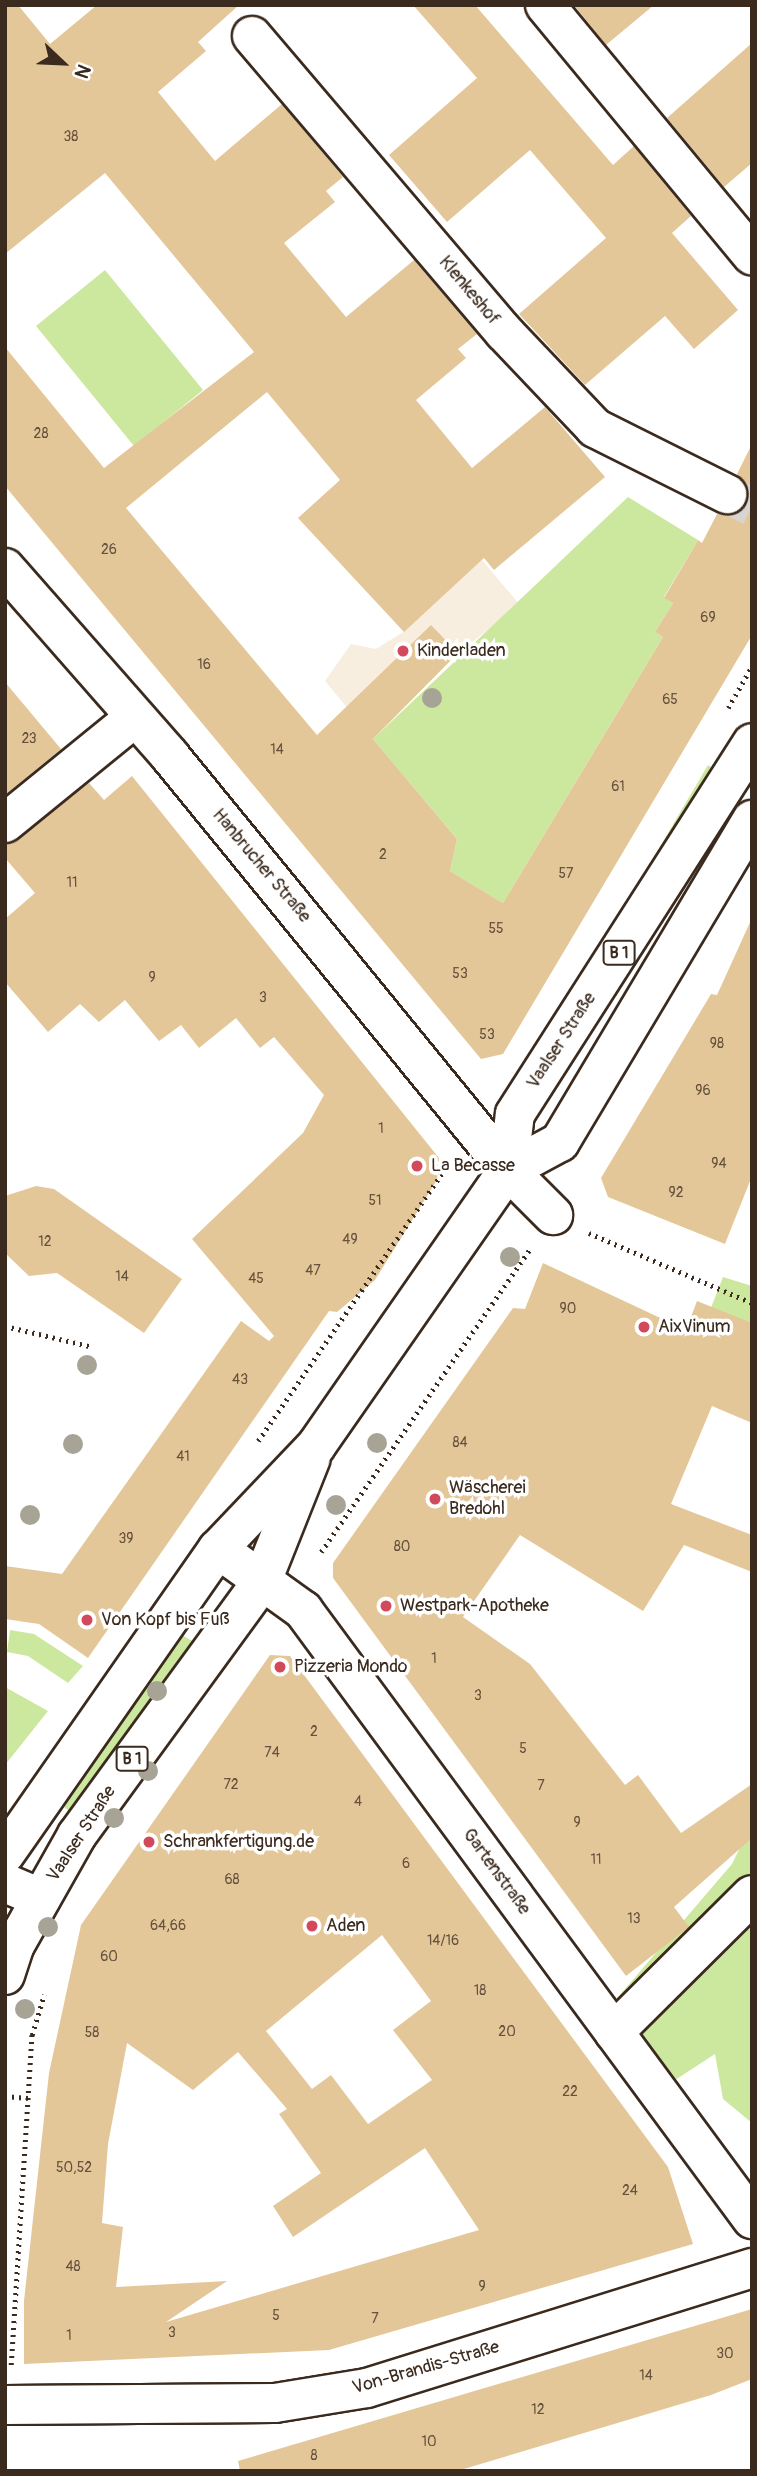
<!DOCTYPE html>
<meta charset="utf-8">
<style>
body{margin:0}
#map{position:relative;width:757px;height:2476px;overflow:hidden;background:#fff;font-family:Pangolin,sans-serif}
div>[style]{position:absolute}
[style*='--x']{left:calc(var(--x)*1px);top:calc(var(--y)*1px);width:calc(var(--w)*1px);rotate:calc(var(--a)*1deg)}
.built>*{inset:0;background:#f7eee0}
.green>*{inset:0;background:#cce89f}
.building>*{inset:0;background:#e4c798}
.minor-tunnel>*{height:38px;margin-top:-19px;transform-origin:0;background:repeating-linear-gradient(90deg,#d8d4d2 0 38px,transparent 0 57px)}
.path>*{height:4.5px;margin-top:-2.25px;transform-origin:0;background:repeating-linear-gradient(90deg,#3b2a1e 0 2px,transparent 0 7px)}
.roads{filter:drop-shadow(2px 0 #3b2a1e) drop-shadow(-2px 0 #3b2a1e) drop-shadow(0 2px #3b2a1e) drop-shadow(0 -2px #3b2a1e)}
.minor>*{height:38px;margin:-19px;padding:0 19px;transform-origin:19px;border-radius:19px;background:#fff}
.major>*{height:38px;margin:-19px;padding:0 19px;transform-origin:19px;border-radius:19px;background:#fff}
.trees>*{width:20px;height:20px;margin:-10px;border-radius:50%;background:#a7a495}
.dots>*{width:19px;height:19px;translate:-50% -50%;box-sizing:border-box;border:4px solid #fff;border-radius:50%}
span{translate:-50% -50%;white-space:nowrap;text-align:center;line-height:1.15;-webkit-text-stroke:7px #fff;paint-order:stroke}
.number-label{font-size:14px;color:#65513c}
.number-label span{-webkit-text-stroke-width:0}
.shield-label span{padding:2px 5px;background:#fff;border:2px solid;border-radius:5px;-webkit-text-stroke-width:0}
.shield-label{font-size:16px;color:#3b2a1e;font-weight:700}
.street-label{font-size:18px;color:#3b2a1e}
.poi-label{font-size:18px;color:#3b2a1e}
.left{translate:0 -50%;text-align:left}
.frame{position:absolute;inset:0;border:7px solid #3b2a1e;pointer-events:none}
.north{position:absolute;left:28px;top:28px;width:70px;height:70px;-webkit-text-stroke:5px #fff;paint-order:stroke;rotate:113deg;font-size:19px;font-weight:700;line-height:28px;text-align:center;color:#3b2a1e}
.north::after{content:'';display:block;margin:auto;width:24px;height:32px;background:#3b2a1e;clip-path:polygon(50% 0,100% 100%,50% 72%,0 100%)}
</style>
<div id="map">
<div class="built">
<div style="clip-path:polygon(482px 560px,520px 605px,458px 653px,373px 739px,325px 681px,351px 644px,376px 649px,403px 632px)"></div>
</div>
<div class="green">
<div style="clip-path:polygon(105px 270px,203px 390px,134px 446px,36px 326px)"></div>
<div style="clip-path:polygon(628px 497px,698px 540px,664px 597px,673px 603px,655px 632px,663px 637px,503px 903px,450px 871px,457px 839px,373px 739px)"></div>
<div style="clip-path:polygon(708px 765px,720px 774px,639px 893px,635px 889px)"></div>
<div style="clip-path:polygon(723px 1277px,752px 1286px,752px 1342px,705px 1323px)"></div>
<div style="clip-path:polygon(10px 1630px,34px 1634px,83px 1666px,68px 1683px,28px 1656px,7px 1652px)"></div>
<div style="clip-path:polygon(182px 1635px,201px 1646px,78px 1817px,64px 1807px)"></div>
<div style="clip-path:polygon(5px 1687px,48px 1711px,5px 1765px)"></div>
<div style="clip-path:polygon(752px 1823px,752px 2123px,723px 2099px,715px 2054px,669px 2084px,607px 2010px,732px 1864px)"></div>
</div>
<div class="building">
<div style="clip-path:polygon(5px 5px,18px 5px,50px 44px,97px 5px,239px 5px,198px 42px,206px 51px,158px 92px,215px 161px,282px 104px,343px 177px,326px 191px,335px 202px,284px 243px,346px 317px,414px 260px,477px 334px,458px 349px,466px 358px,416px 400px,472px 468px,545px 407px,605px 477px,494px 570px,484px 558px,404px 632px,298px 518px,340px 480px,267px 392px,126px 508px,317px 735px,431px 625px,458px 653px,373px 739px,457px 839px,450px 871px,503px 903px,663px 637px,655px 632px,673px 603px,664px 598px,698px 540px,702px 543px,717px 514px,729px 516px,746px 504px,749px 492px,737px 474px,752px 444px,752px 635px,503px 1054px,481px 1059px,5px 486px,5px 347px,104px 468px,254px 352px,105px 173px,5px 254px)"></div>
<div style="clip-path:polygon(413px 5px,475px 5px,613px 165px,634px 146px,691px 216px,672px 233px,738px 310px,694px 349px,665px 316px,585px 385px,519px 314px,606px 238px,530px 150px,447px 222px,389px 155px,477px 78px)"></div>
<div style="clip-path:polygon(574px 5px,654px 5px,606px 45px)"></div>
<div style="clip-path:polygon(752px 43px,752px 163px,724px 187px,667px 118px)"></div>
<div style="clip-path:polygon(5px 682px,61px 749px,5px 795px)"></div>
<div style="clip-path:polygon(132px 776px,439px 1158px,437px 1180px,375px 1280px,337px 1312px,329px 1311px,88px 1658px,39px 1624px,5px 1619px,5px 1566px,62px 1574px,241px 1321px,269px 1341px,274px 1336px,192px 1239px,303px 1133px,324px 1095px,274px 1037px,260px 1048px,236px 1018px,199px 1048px,181px 1025px,159px 1041px,125px 1000px,99px 1022px,80px 1004px,48px 1032px,5px 982px,5px 919px,35px 893px,5px 858px,5px 844px,89px 783px,104px 800px)"></div>
<div style="clip-path:polygon(752px 918px,752px 1176px,725px 1244px,608px 1197px,601px 1178px,711px 994px,717px 995px)"></div>
<div style="clip-path:polygon(36px 1186px,54px 1189px,182px 1279px,144px 1333px,57px 1273px,29px 1276px,5px 1253px,5px 1196px)"></div>
<div style="clip-path:polygon(543px 1263px,686px 1330px,697px 1301px,752px 1323px,752px 1423px,712px 1406px,671px 1504px,752px 1535px,752px 1572px,684px 1545px,643px 1611px,520px 1535px,463px 1617px,530px 1664px,625px 1785px,638px 1775px,681px 1833px,752px 1784px,752px 1838px,674px 1907px,689px 1927px,626px 1976px,333px 1578px,333px 1563px,513px 1308px,525px 1309px)"></div>
<div style="clip-path:polygon(evenodd,270px 1655px,290px 1656px,668px 2167px,693px 2244px,329px 2350px,24px 2364px,24px 2301px,49px 2073px,81px 1925px,270px 1655px,382px 1935px,431px 2001px,393px 2030px,432px 2080px,368px 2124px,331px 2075px,312px 2089px,266px 2031px,382px 1935px,270px 1655px,127px 2043px,193px 2090px,238px 2052px,287px 2109px,279px 2114px,321px 2173px,273px 2206px,293px 2237px,425px 2148px,479px 2230px,166px 2322px,227px 2281px,116px 2287px,123px 2227px,102px 2223px,108px 2144px,127px 2043px)"></div>
<div style="clip-path:polygon(752px 2309px,752px 2379px,711px 2395px,457px 2471px,240px 2471px,238px 2461px)"></div>
</div>
<div class="minor-tunnel">
<div style="--x:727;--y:494;--w:28;--a:27"></div>
</div>
<div class="path">
<div style="--x:728;--y:708;--w:48;--a:-60.3"></div>
<div style="--x:589;--y:1233;--w:177;--a:23.2"></div>
<div style="--x:5;--y:1326;--w:90;--a:13.4"></div>
<div style="--x:258;--y:1441;--w:337;--a:-55.5"></div>
<div style="--x:321;--y:1552;--w:369;--a:-55.4"></div>
<div style="--x:5;--y:2096;--w:23;--a:5"></div>
<div style="--x:11;--y:2365;--w:331;--a:-86.4"></div>
<div style="--x:32;--y:2035;--w:42;--a:-73.3"></div>
</div>
<div class="roads">
<div class="minor">
<div style="--x:545;--y:5;--w:325;--a:50.4"></div>
<div style="--x:252;--y:36;--w:389;--a:49.6"></div>
<div style="--x:504;--y:332;--w:132;--a:46.5"></div>
<div style="--x:595;--y:428;--w:148;--a:26.6"></div>
<div style="--x:5;--y:568;--w:250;--a:48.7"></div>
<div style="--x:170;--y:756;--w:534;--a:50.77"></div>
<div style="--x:508;--y:1170;--w:64;--a:45"></div>
<div style="--x:5;--y:823;--w:166;--a:-39.1"></div>
<div style="--x:218;--y:1549;--w:105;--a:35.7"></div>
<div style="--x:303;--y:1610;--w:757;--a:53.6"></div>
<div style="--x:5;--y:1883;--w:39;--a:23"></div>
<div style="--x:614;--y:2032;--w:194;--a:-44.8"></div>
<div style="--x:5;--y:2405;--w:270;--a:-0.4"></div>
<div style="--x:275;--y:2403;--w:93;--a:-9.3"></div>
<div style="--x:367;--y:2388;--w:403;--a:-17.3"></div>
</div>
<div class="major">
<div style="--x:508;--y:1170;--w:59;--a:-28.3"></div>
<div style="--x:560;--y:1142;--w:375;--a:-59.2"></div>
<div style="--x:5;--y:1854;--w:372;--a:-55.1"></div>
<div style="--x:218;--y:1549;--w:142;--a:-46.4"></div>
<div style="--x:316;--y:1446;--w:336;--a:-55.2"></div>
<div style="--x:508;--y:1170;--w:56;--a:-82.9"></div>
<div style="--x:515;--y:1114;--w:440;--a:-57.4"></div>
<div style="--x:5;--y:1975;--w:32;--a:-72"></div>
<div style="--x:15;--y:1945;--w:126;--a:-60.6"></div>
<div style="--x:77;--y:1835;--w:314;--a:-53.9"></div>
<div style="--x:262;--y:1581;--w:132;--a:-68.3"></div>
</div>
</div>
<div class="trees">
<div style="left:432px;top:698px"></div>
<div style="left:510px;top:1257px"></div>
<div style="left:87px;top:1365px"></div>
<div style="left:377px;top:1443px"></div>
<div style="left:73px;top:1444px"></div>
<div style="left:336px;top:1505px"></div>
<div style="left:30px;top:1515px"></div>
<div style="left:157px;top:1691px"></div>
<div style="left:148px;top:1771px"></div>
<div style="left:114px;top:1818px"></div>
<div style="left:48px;top:1927px"></div>
<div style="left:25px;top:2009px"></div>
</div>
<div class="dots">
<div style="left:403px;top:651px;background:#d1495b"></div>
<div style="left:417px;top:1166px;background:#d1495b"></div>
<div style="left:644px;top:1327px;background:#d1495b"></div>
<div style="left:435px;top:1499px;background:#d1495b"></div>
<div style="left:386px;top:1606px;background:#d1495b"></div>
<div style="left:87px;top:1620px;background:#d1495b"></div>
<div style="left:280px;top:1667px;background:#d1495b"></div>
<div style="left:149px;top:1842px;background:#d1495b"></div>
<div style="left:312px;top:1926px;background:#d1495b"></div>
</div>
<div class="number-label">
<span style="left:71px;top:137px">38</span>
<span style="left:41px;top:434px">28</span>
<span style="left:109px;top:550px">26</span>
<span style="left:708px;top:618px">69</span>
<span style="left:204px;top:665px">16</span>
<span style="left:670px;top:700px">65</span>
<span style="left:29px;top:739px">23</span>
<span style="left:277px;top:750px">14</span>
<span style="left:618px;top:787px">61</span>
<span style="left:383px;top:855px">2</span>
<span style="left:566px;top:874px">57</span>
<span style="left:72px;top:883px">11</span>
<span style="left:496px;top:929px">55</span>
<span style="left:460px;top:974px">53</span>
<span style="left:152px;top:978px">9</span>
<span style="left:263px;top:998px">3</span>
<span style="left:487px;top:1035px">53</span>
<span style="left:717px;top:1044px">98</span>
<span style="left:703px;top:1091px">96</span>
<span style="left:381px;top:1129px">1</span>
<span style="left:719px;top:1164px">94</span>
<span style="left:676px;top:1193px">92</span>
<span style="left:375px;top:1201px">51</span>
<span style="left:350px;top:1240px">49</span>
<span style="left:45px;top:1242px">12</span>
<span style="left:313px;top:1271px">47</span>
<span style="left:122px;top:1277px">14</span>
<span style="left:256px;top:1279px">45</span>
<span style="left:568px;top:1309px">90</span>
<span style="left:240px;top:1380px">43</span>
<span style="left:460px;top:1443px">84</span>
<span style="left:183px;top:1457px">41</span>
<span style="left:126px;top:1539px">39</span>
<span style="left:402px;top:1547px">80</span>
<span style="left:434px;top:1659px">1</span>
<span style="left:478px;top:1696px">3</span>
<span style="left:314px;top:1732px">2</span>
<span style="left:523px;top:1749px">5</span>
<span style="left:272px;top:1753px">74</span>
<span style="left:231px;top:1785px">72</span>
<span style="left:541px;top:1786px">7</span>
<span style="left:358px;top:1802px">4</span>
<span style="left:577px;top:1823px">9</span>
<span style="left:596px;top:1860px">11</span>
<span style="left:406px;top:1864px">6</span>
<span style="left:232px;top:1880px">68</span>
<span style="left:634px;top:1919px">13</span>
<span style="left:168px;top:1926px">64,66</span>
<span style="left:443px;top:1941px">14/16</span>
<span style="left:109px;top:1957px">60</span>
<span style="left:480px;top:1991px">18</span>
<span style="left:507px;top:2032px">20</span>
<span style="left:92px;top:2033px">58</span>
<span style="left:570px;top:2092px">22</span>
<span style="left:74px;top:2168px">50,52</span>
<span style="left:630px;top:2191px">24</span>
<span style="left:73px;top:2267px">48</span>
<span style="left:482px;top:2287px">9</span>
<span style="left:276px;top:2316px">5</span>
<span style="left:375px;top:2319px">7</span>
<span style="left:172px;top:2333px">3</span>
<span style="left:69px;top:2336px">1</span>
<span style="left:725px;top:2354px">30</span>
<span style="left:646px;top:2376px">14</span>
<span style="left:538px;top:2410px">12</span>
<span style="left:429px;top:2442px">10</span>
<span style="left:314px;top:2456px">8</span>
</div>
<div class="shield-label">
<span style="left:619px;top:953px">B 1</span>
<span style="left:132px;top:1759px">B 1</span>
</div>
<div class="street-label">
<span style="left:469px;top:291px;rotate:50deg">Klenkeshof</span>
<span style="left:261px;top:866px;rotate:50deg">Hanbrucher Straße</span>
<span style="left:562px;top:1041px;rotate:-57deg">Vaalser Straße</span>
<span style="left:82px;top:1834px;rotate:-57deg">Vaalser Straße</span>
<span style="left:496px;top:1872px;rotate:54deg">Gartenstraße</span>
<span style="left:426px;top:2368px;rotate:-16deg">Von-Brandis-Straße</span>
</div>
<div class="poi-label">
<span class="left" style="left:417px;top:651px">Kinderladen</span>
<span class="left" style="left:431px;top:1166px">La Becasse</span>
<span class="left" style="left:658px;top:1327px">AixVinum</span>
<span class="left" style="left:449px;top:1499px">Wäscherei<br>Bredohl</span>
<span class="left" style="left:400px;top:1606px">Westpark-Apotheke</span>
<span class="left" style="left:101px;top:1620px">Von Kopf bis Fuß</span>
<span class="left" style="left:294px;top:1667px">Pizzeria Mondo</span>
<span class="left" style="left:163px;top:1842px">Schrankfertigung.de</span>
<span class="left" style="left:326px;top:1926px">Aden</span>
</div>
<div class="frame"></div>
<div class="north">N</div>
</div>
